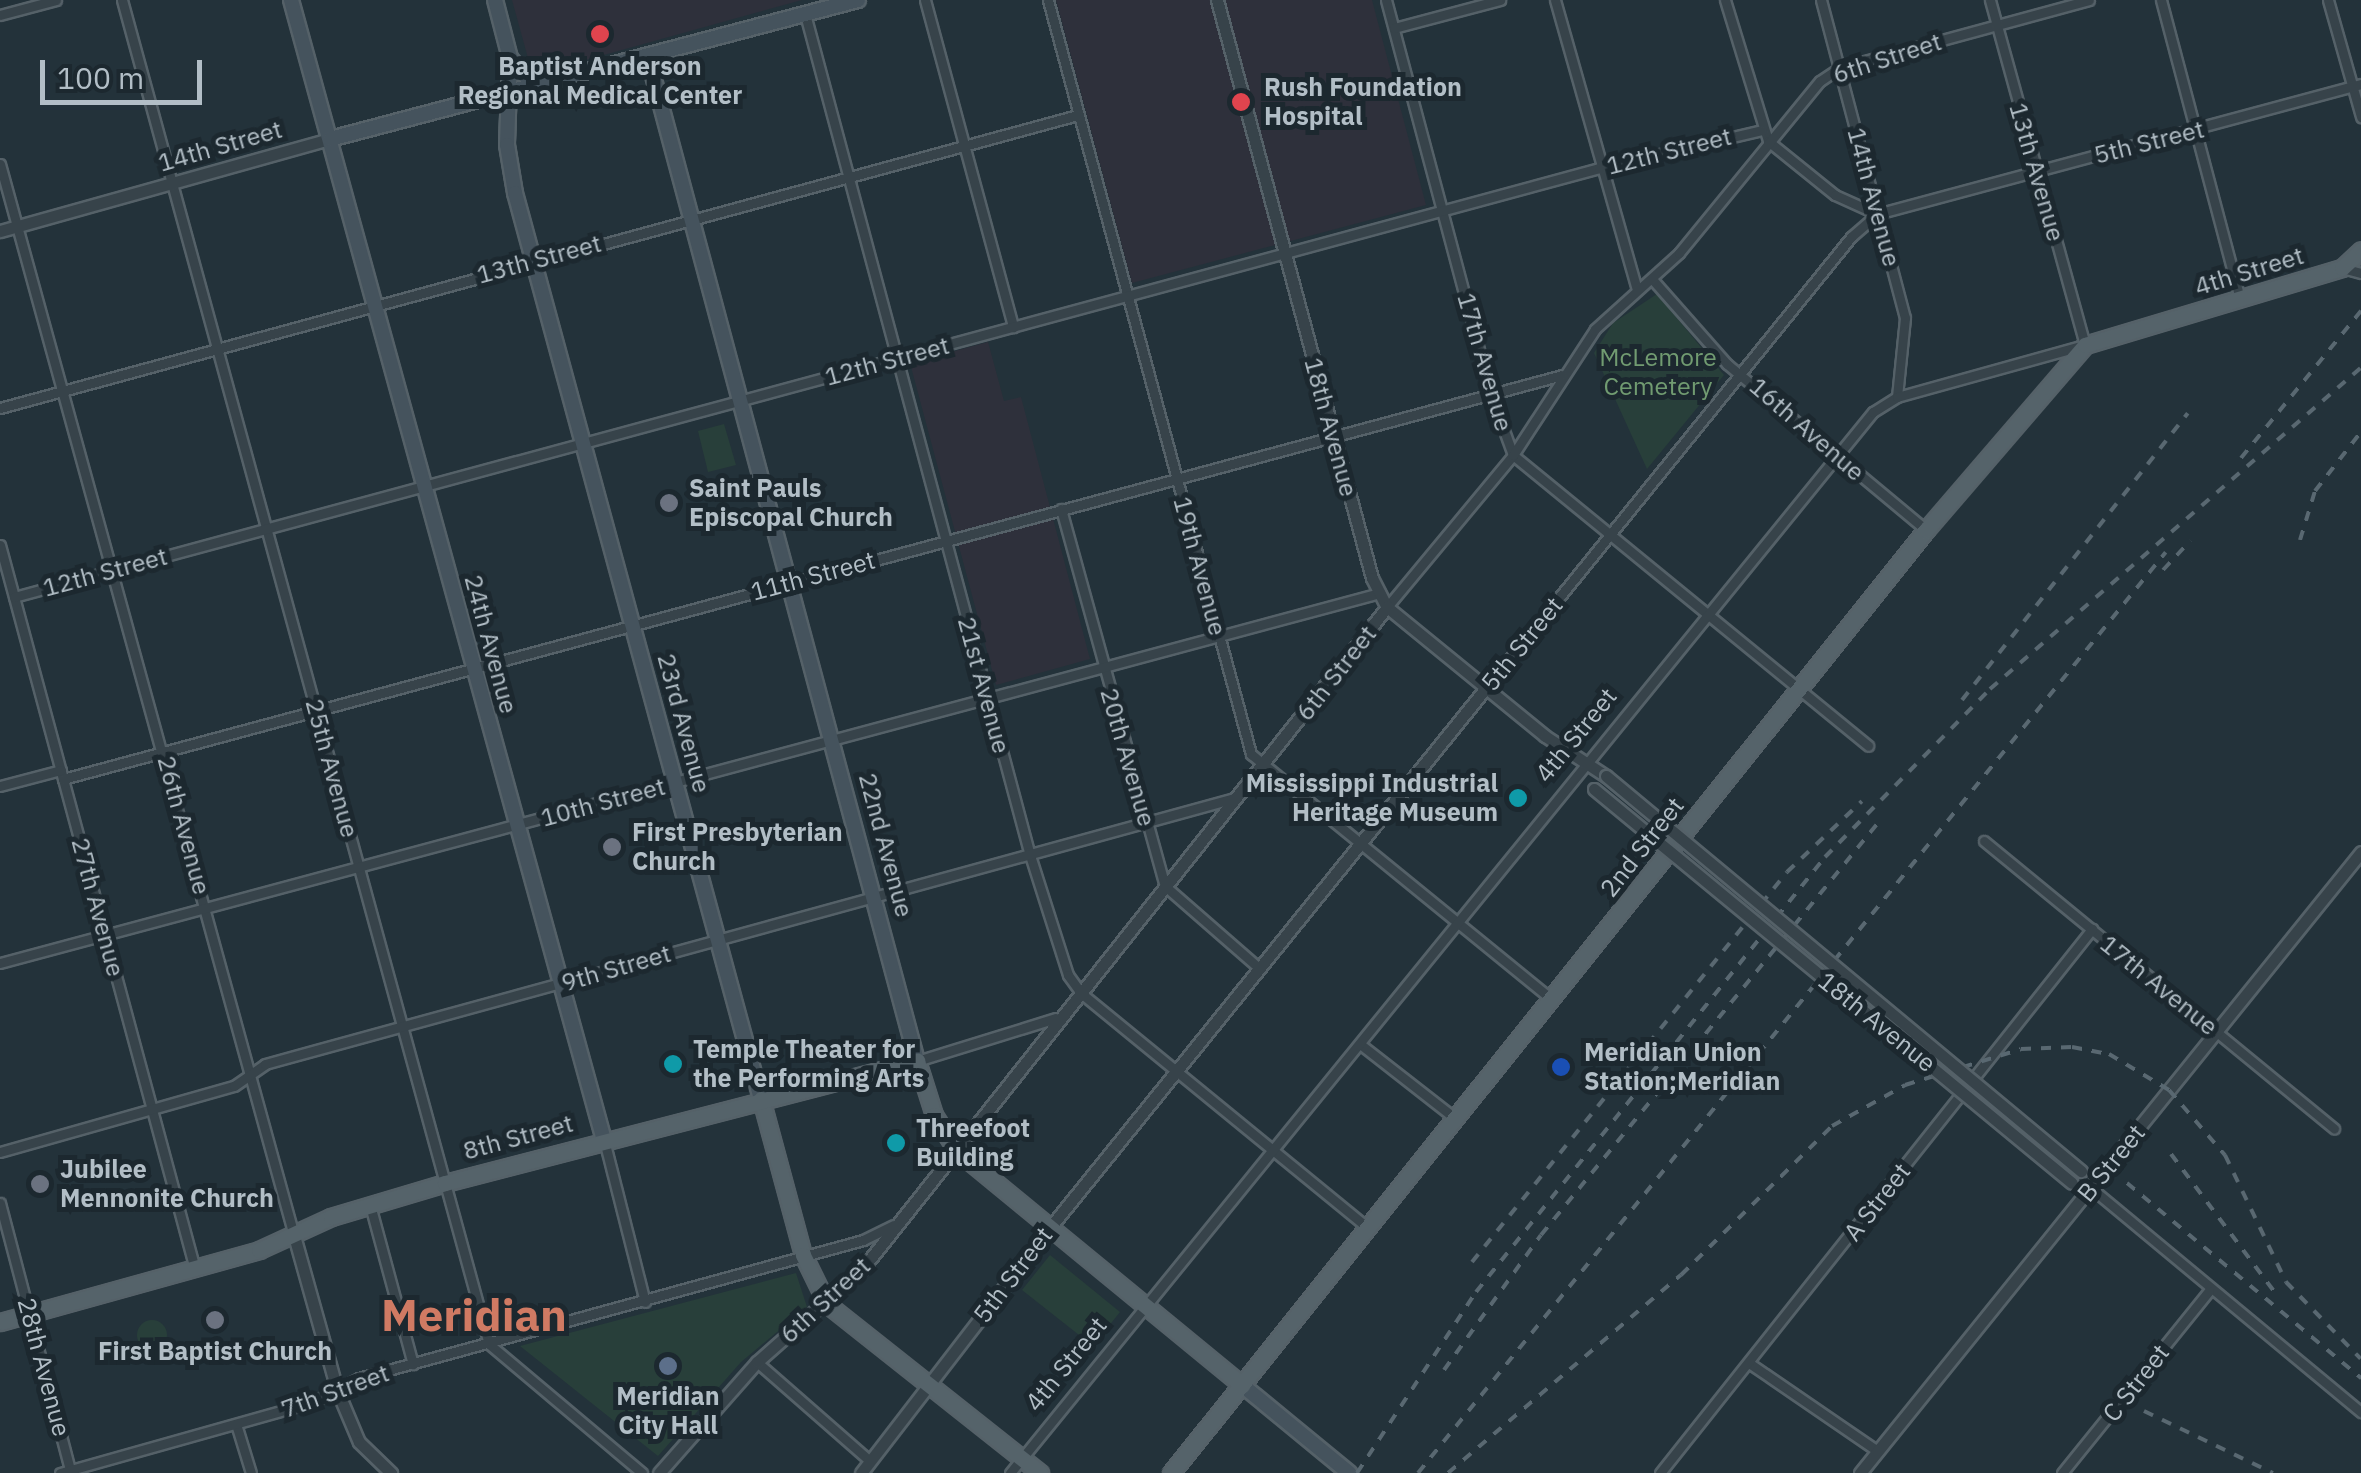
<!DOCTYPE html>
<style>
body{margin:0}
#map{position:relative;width:2361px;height:1473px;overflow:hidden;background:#23323a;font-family:"IBM Plex Sans",sans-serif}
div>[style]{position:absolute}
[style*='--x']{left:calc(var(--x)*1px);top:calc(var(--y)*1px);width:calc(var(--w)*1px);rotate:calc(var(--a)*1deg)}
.medical>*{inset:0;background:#2e303b}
.green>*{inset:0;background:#283f3a}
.round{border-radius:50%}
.roads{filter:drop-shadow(2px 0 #556168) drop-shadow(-2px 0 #556168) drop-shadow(0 2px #556168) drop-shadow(0 -2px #556168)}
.minor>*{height:9px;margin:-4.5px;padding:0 4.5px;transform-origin:4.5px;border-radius:4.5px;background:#37434a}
.tertiary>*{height:11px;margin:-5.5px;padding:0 5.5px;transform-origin:5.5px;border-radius:5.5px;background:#37434a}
.secondary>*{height:14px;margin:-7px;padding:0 7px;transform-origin:7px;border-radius:7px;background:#45535d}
.primary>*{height:15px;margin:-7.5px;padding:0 7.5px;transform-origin:7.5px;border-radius:7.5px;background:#55636a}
.rail>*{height:4px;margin-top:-2px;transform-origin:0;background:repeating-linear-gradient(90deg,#596871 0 10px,transparent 0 20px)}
.bridges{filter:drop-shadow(2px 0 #556168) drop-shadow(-2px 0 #556168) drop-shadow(0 2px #556168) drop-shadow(0 -2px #556168)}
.tertiary-bridge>*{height:11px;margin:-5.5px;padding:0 5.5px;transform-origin:5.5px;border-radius:5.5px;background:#37434a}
.dots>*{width:28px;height:28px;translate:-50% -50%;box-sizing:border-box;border:5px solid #1c282f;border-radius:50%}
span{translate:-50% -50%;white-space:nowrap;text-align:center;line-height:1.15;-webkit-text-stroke:10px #1c282f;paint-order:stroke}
.street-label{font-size:25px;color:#b2bec6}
.poi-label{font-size:25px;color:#b2bec6;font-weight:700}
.left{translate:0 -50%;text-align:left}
.right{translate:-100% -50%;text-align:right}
.park-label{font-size:25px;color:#719b71}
.town-label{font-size:45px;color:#d07a63;font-weight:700}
.scale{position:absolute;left:40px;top:60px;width:162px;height:45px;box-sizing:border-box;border:5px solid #b2bec6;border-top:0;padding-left:12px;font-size:30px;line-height:35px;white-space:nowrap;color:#b2bec6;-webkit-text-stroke:8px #1c282f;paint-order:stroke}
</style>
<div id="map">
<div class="medical">
<div style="clip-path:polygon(512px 0,802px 0,539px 73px,531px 69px)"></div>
<div style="clip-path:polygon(1056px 0,1372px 0,1426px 205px,1132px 283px)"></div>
<div style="clip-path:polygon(988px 342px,1004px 401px,1021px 397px,1090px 659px,996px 685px,910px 363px)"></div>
</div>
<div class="green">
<div style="clip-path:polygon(1657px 294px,1724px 375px,1647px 469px,1594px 353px,1613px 323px)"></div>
<div style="clip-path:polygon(724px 424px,736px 465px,708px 472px,698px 431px)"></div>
<div style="clip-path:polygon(1050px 1255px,1120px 1312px,1093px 1346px,1022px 1290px)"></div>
<div style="clip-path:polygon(796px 1273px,807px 1307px,741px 1362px,658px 1456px,520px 1346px)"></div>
<div class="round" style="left:137px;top:1320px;width:30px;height:30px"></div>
</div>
<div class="roads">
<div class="minor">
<div style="--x:122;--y:0;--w:1393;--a:74.73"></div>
<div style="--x:489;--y:1344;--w:200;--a:40.1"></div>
<div style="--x:925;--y:0;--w:339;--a:74.9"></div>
<div style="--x:1048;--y:0;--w:781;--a:74.93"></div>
<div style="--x:1251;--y:754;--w:387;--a:39.2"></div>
<div style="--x:1386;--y:0;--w:409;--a:75.1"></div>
<div style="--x:1491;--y:395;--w:64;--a:69.9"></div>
<div style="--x:1513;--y:455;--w:459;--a:39.3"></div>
<div style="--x:1555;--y:0;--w:300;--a:74.2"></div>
<div style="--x:1725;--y:0;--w:147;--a:73"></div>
<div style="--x:1768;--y:141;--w:86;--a:38.9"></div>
<div style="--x:1835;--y:195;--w:46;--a:24.3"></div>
<div style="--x:1821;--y:0;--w:329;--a:75.2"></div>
<div style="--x:1905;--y:318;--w:79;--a:95.8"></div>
<div style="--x:2161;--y:0;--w:309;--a:75.2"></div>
<div style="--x:2328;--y:0;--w:122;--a:74.2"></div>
<div style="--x:805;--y:14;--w:867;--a:75.03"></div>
<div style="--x:1029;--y:852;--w:129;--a:72.4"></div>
<div style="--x:1068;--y:975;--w:22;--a:54"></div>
<div style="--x:1081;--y:993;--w:370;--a:39.3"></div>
<div style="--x:0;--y:15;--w:58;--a:-15"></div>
<div style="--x:1394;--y:28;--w:110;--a:-14.8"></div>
<div style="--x:0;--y:164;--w:1107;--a:74.66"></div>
<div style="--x:2342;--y:268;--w:20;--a:15"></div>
<div style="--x:1652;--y:279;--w:113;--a:48.6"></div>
<div style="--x:1727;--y:364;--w:259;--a:39.8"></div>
<div style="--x:0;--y:408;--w:1117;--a:-15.21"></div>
<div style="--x:1061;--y:509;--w:391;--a:74.6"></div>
<div style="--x:1165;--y:886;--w:123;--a:41.1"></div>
<div style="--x:0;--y:545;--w:750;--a:74.93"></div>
<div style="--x:14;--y:597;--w:1642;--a:-15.14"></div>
<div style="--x:1599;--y:168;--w:167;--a:-13.1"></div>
<div style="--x:1387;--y:607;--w:197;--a:-50.3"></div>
<div style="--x:1513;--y:455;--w:150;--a:-56.9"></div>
<div style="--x:1595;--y:329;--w:113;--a:-42.1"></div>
<div style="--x:1679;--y:253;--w:222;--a:-50.7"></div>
<div style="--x:1820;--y:81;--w:23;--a:-34"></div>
<div style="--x:1839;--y:68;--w:259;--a:-15.2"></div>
<div style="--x:1485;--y:689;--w:582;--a:-51"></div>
<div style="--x:1851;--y:237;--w:35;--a:-41"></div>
<div style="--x:1877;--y:214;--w:501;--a:-15.03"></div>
<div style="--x:63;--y:779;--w:1552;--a:-15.08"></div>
<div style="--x:0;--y:786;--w:63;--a:-14.7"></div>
<div style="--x:1984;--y:841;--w:453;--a:39.4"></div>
<div style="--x:0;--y:963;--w:1429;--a:-15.01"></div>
<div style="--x:1360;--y:1044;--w:122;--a:38"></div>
<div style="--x:917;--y:1061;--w:145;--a:-17.2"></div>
<div style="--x:604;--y:1140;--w:167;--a:75.8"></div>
<div style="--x:0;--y:1152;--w:243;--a:-15.8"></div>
<div style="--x:234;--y:1086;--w:38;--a:-35"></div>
<div style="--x:265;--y:1064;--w:1006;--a:-15.34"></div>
<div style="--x:2091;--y:1188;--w:351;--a:39.7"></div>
<div style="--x:0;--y:1203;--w:279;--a:75.3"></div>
<div style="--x:370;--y:1205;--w:165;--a:74.9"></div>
<div style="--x:757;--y:1362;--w:150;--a:41.2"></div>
<div style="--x:1749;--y:1363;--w:154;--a:34.4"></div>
<div style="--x:236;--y:1424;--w:51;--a:73"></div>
<div style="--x:60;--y:1473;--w:263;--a:-15.7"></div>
<div style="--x:313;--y:1402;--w:52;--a:-27.6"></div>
<div style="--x:359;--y:1378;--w:523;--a:-15.31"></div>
<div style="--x:863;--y:1240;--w:34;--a:-26"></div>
<div style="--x:1010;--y:1473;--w:1368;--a:-50.88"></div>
<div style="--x:1873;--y:412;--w:28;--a:-32"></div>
<div style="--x:1897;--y:397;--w:195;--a:-15.5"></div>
<div style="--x:2085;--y:345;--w:358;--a:-105.4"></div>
<div style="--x:1660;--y:1473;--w:695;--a:-51.55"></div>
<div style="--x:2062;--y:1473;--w:234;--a:-51.1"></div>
</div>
<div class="tertiary">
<div style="--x:1217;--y:0;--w:598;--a:74.99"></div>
<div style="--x:1372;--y:578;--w:33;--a:63"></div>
<div style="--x:1387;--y:607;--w:204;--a:39.2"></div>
<div style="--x:1545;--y:736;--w:73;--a:33.3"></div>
<div style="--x:0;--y:231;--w:343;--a:-15.6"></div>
<div style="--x:293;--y:1232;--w:164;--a:74.4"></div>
<div style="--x:337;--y:1390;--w:56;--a:67.1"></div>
<div style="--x:359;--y:1442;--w:45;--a:44.1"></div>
<div style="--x:659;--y:1473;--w:148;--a:-48.6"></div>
<div style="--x:757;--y:1362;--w:142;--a:-41.6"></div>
<div style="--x:863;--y:1268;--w:844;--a:-51.59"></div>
<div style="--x:861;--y:1473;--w:307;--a:-52.4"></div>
<div style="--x:1048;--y:1230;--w:695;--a:-51.07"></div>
<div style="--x:1860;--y:1473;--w:798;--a:-51.1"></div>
</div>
<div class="secondary">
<div style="--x:291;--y:0;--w:1182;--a:74.65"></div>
<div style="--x:495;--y:0;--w:60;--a:75.5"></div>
<div style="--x:510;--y:58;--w:38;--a:49"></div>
<div style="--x:648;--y:57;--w:1039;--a:75"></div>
<div style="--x:510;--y:58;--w:87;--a:92"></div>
<div style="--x:507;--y:145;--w:49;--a:80.5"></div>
<div style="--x:515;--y:193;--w:939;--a:74.81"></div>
<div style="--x:330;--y:139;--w:546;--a:-14.75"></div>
<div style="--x:1242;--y:1385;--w:139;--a:39.4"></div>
</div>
<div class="primary">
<div style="--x:761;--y:1099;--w:162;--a:74.9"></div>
<div style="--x:803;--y:1255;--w:55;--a:63.9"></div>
<div style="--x:827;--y:1304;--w:272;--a:38.4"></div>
<div style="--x:0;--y:1322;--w:269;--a:-15.5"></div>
<div style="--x:259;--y:1250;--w:79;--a:-24.6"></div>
<div style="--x:331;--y:1217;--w:119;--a:-16.6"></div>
<div style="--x:445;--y:1183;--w:488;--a:-14.5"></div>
<div style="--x:917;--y:1061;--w:57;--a:72.5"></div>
<div style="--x:934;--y:1115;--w:43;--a:57.4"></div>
<div style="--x:957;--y:1151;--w:369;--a:39.4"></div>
<div style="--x:1171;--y:1473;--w:1208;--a:-51.32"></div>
<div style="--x:1926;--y:530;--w:244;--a:-49.3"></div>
<div style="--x:2085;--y:345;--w:268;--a:-16.7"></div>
<div style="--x:2342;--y:268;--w:26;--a:-43"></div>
</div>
</div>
<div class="rail">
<div style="--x:2241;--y:458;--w:190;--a:-50.8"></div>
<div style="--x:2300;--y:540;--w:51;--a:-73"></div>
<div style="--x:2315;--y:491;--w:75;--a:-52.1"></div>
<div style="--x:2163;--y:570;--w:40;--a:-47"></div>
<div style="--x:1962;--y:700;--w:365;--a:-51.8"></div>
<div style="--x:2171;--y:1154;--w:175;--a:53.1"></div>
<div style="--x:2127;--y:1183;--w:305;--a:39.8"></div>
<div style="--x:1472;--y:1262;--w:501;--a:-51.07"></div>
<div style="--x:1787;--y:872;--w:103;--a:-43.4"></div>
<div style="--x:1444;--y:1370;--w:166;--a:-54.3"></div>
<div style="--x:1541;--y:1235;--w:539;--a:-50.73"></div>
<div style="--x:2144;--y:1411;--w:143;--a:25.7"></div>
<div style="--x:1357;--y:1473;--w:217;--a:-56.7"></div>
<div style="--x:1476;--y:1292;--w:558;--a:-51.26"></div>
<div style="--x:1825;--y:857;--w:235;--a:-45.5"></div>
<div style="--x:1990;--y:689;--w:491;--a:-40.9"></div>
<div style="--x:1418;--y:1473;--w:1186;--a:-50.92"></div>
<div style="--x:1448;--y:1473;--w:306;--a:-40.4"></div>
<div style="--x:1681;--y:1275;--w:212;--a:-44.6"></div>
<div style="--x:1832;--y:1126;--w:84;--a:-29.3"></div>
<div style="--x:1905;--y:1085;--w:121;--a:-17.2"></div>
<div style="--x:2021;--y:1049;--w:51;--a:-2.2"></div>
<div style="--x:2072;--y:1047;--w:38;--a:11"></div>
<div style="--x:2109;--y:1054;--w:70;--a:31"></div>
<div style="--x:2169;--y:1090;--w:86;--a:49.3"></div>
<div style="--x:2225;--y:1155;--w:141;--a:64.3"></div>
<div style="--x:2286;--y:1282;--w:107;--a:45.8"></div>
</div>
<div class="bridges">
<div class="tertiary-bridge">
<div style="--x:1606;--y:776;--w:618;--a:39.75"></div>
<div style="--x:1594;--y:789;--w:619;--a:39.5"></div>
</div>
</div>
<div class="dots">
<div style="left:600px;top:34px;background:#e0444e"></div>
<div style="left:1241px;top:102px;background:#e0444e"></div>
<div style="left:669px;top:503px;background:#6b7280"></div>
<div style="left:1518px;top:798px;background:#0f9aa8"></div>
<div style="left:612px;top:847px;background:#6b7280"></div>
<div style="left:673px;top:1064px;background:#0f9aa8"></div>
<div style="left:1561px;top:1067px;background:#1a4fb4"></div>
<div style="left:896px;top:1143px;background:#0f9aa8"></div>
<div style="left:40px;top:1184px;background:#6b7280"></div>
<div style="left:215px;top:1320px;background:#6b7280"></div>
<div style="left:668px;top:1366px;background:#5c6f8a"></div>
</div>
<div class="street-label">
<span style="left:1887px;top:58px;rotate:-18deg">6th Street</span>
<span style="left:2149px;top:142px;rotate:-14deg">5th Street</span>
<span style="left:220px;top:146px;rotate:-16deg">14th Street</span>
<span style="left:1669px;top:151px;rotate:-14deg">12th Street</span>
<span style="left:2037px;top:172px;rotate:74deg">13th Avenue</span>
<span style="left:1874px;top:197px;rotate:75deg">14th Avenue</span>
<span style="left:539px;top:259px;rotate:-15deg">13th Street</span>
<span style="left:2249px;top:271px;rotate:-17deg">4th Street</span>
<span style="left:887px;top:361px;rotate:-15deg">12th Street</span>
<span style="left:1485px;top:362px;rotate:74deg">17th Avenue</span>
<span style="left:1331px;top:427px;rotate:75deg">18th Avenue</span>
<span style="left:1807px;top:429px;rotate:41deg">16th Avenue</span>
<span style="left:1200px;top:566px;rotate:75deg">19th Avenue</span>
<span style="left:105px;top:572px;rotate:-15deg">12th Street</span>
<span style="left:813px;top:576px;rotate:-15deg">11th Street</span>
<span style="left:491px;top:644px;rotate:75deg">24th Avenue</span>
<span style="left:1522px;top:644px;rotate:-51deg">5th Street</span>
<span style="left:1336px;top:673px;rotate:-52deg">6th Street</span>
<span style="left:984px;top:685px;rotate:75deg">21st Avenue</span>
<span style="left:684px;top:723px;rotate:75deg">23rd Avenue</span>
<span style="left:1576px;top:735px;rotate:-51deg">4th Street</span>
<span style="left:1128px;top:757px;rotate:74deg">20th Avenue</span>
<span style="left:332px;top:768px;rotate:75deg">25th Avenue</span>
<span style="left:603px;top:802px;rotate:-15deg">10th Street</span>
<span style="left:184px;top:825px;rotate:75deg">26th Avenue</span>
<span style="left:886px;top:845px;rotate:75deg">22nd Avenue</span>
<span style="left:1642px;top:847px;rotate:-52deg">2nd Street</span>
<span style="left:98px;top:907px;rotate:75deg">27th Avenue</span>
<span style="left:616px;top:968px;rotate:-16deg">9th Street</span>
<span style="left:2159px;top:985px;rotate:39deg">17th Avenue</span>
<span style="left:1877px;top:1022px;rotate:39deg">18th Avenue</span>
<span style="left:518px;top:1137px;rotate:-15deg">8th Street</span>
<span style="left:2111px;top:1163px;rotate:-51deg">B Street</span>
<span style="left:1877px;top:1202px;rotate:-52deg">A Street</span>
<span style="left:1013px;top:1275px;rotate:-53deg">5th Street</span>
<span style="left:825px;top:1300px;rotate:-43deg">6th Street</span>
<span style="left:1066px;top:1364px;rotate:-51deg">4th Street</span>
<span style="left:44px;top:1367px;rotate:75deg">28th Avenue</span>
<span style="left:2136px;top:1383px;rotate:-52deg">C Street</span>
<span style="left:335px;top:1391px;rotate:-20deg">7th Street</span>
</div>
<div class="poi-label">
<span style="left:600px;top:81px">Baptist Anderson<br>Regional Medical Center</span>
<span class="left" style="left:1264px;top:102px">Rush Foundation<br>Hospital</span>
<span class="left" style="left:689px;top:503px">Saint Pauls<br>Episcopal Church</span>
<span class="right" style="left:1498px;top:798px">Mississippi Industrial<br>Heritage Museum</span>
<span class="left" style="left:632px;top:847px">First Presbyterian<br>Church</span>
<span class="left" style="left:693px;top:1064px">Temple Theater for<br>the Performing Arts</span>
<span class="left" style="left:1584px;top:1067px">Meridian Union<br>Station;Meridian</span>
<span class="left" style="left:916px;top:1143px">Threefoot<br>Building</span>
<span class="left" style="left:60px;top:1184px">Jubilee<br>Mennonite Church</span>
<span style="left:215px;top:1351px">First Baptist Church</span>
<span style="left:668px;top:1411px">Meridian<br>City Hall</span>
</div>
<div class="park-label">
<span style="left:1658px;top:372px">McLemore<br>Cemetery</span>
</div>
<div class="town-label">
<span style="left:474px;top:1315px">Meridian</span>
</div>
<div class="scale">100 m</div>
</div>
